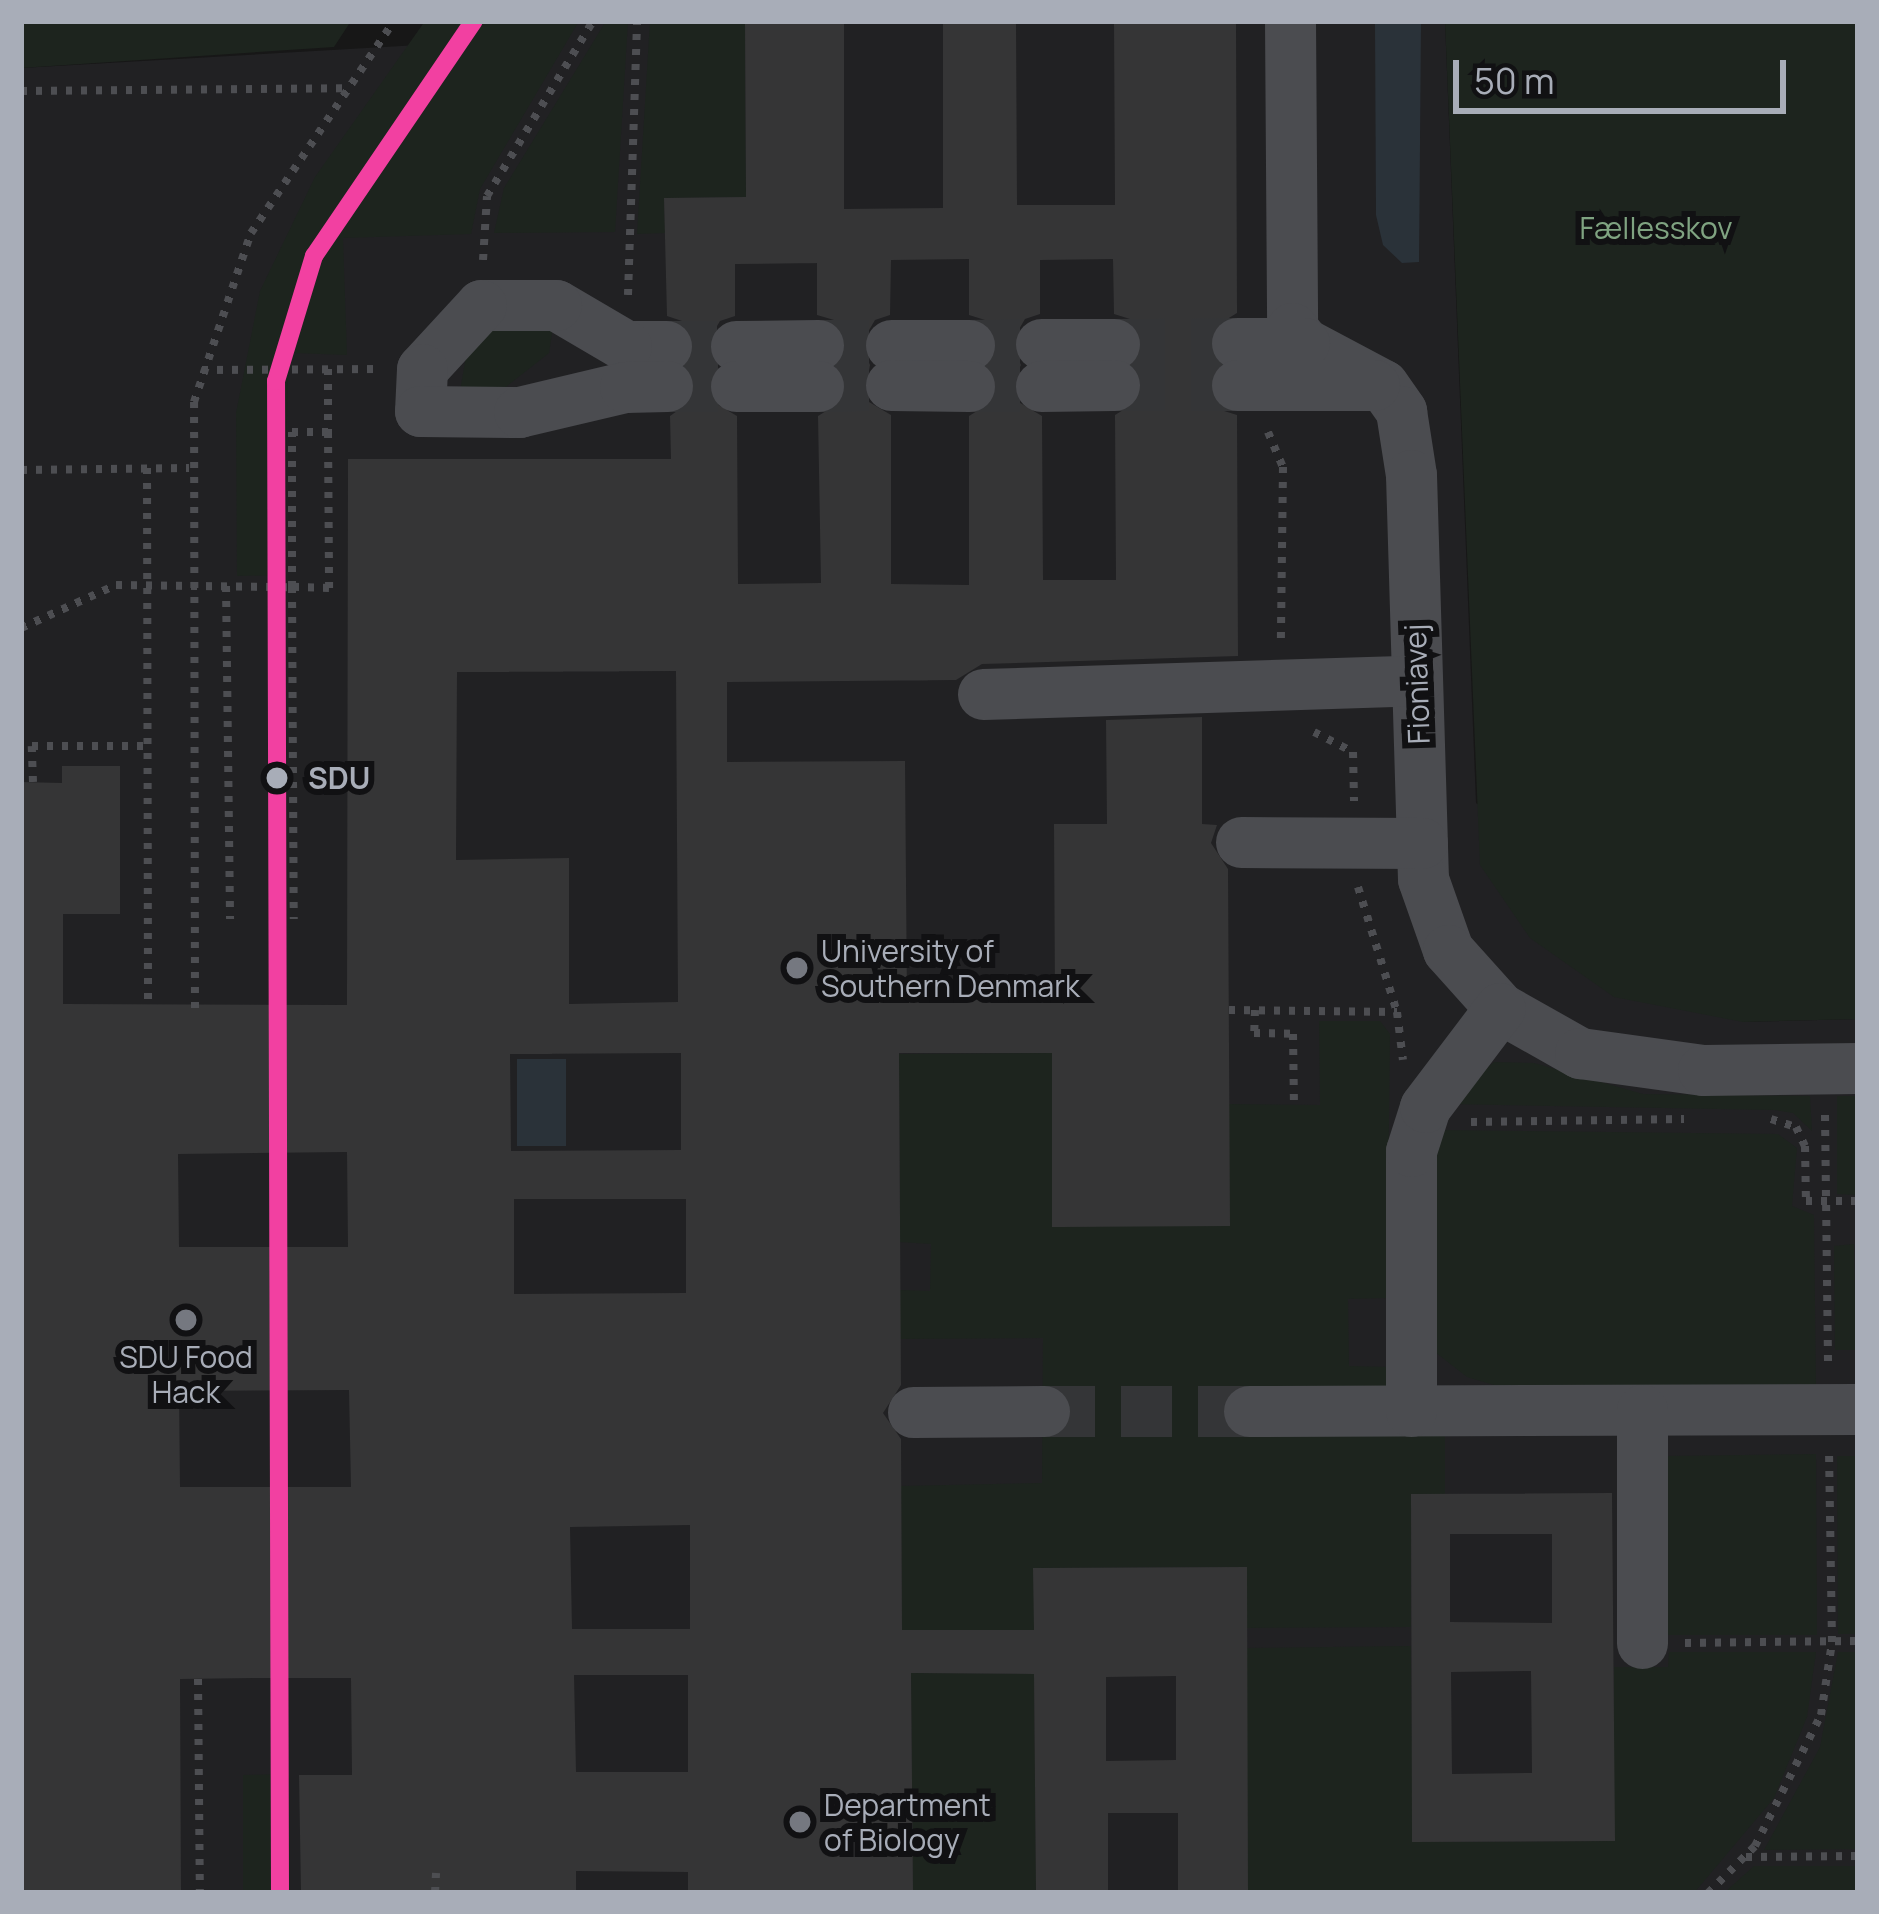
<!DOCTYPE html>
<meta charset="utf-8">
<style>
body{margin:0}
#map{position:relative;width:1879px;height:1914px;overflow:hidden;background:#171717;font-family:Manrope,sans-serif}
div>[style]{position:absolute}
[style*='--x']{left:calc(var(--x)*1px);top:calc(var(--y)*1px);width:calc(var(--w)*1px);rotate:calc(var(--a)*1deg)}
.built>*{inset:0;background:#212123}
.green>*{inset:0;background:#1d241e}
.water>*{inset:0;background:#2a3239}
.building>*{inset:0;background:#353536}
.minor-tunnel>*{height:51px;margin-top:-25.5px;transform-origin:0;background:repeating-linear-gradient(90deg,#343537 0 51px,transparent 0 77px)}
.path>*{height:8px;margin-top:-4px;transform-origin:0;background:repeating-linear-gradient(90deg,#4d4e52 0 6px,transparent 0 15px)}
.minor>*{height:51px;margin:-25.5px;padding:0 25.5px;transform-origin:25.5px;border-radius:25.5px;background:#4b4c50}
.tram-1>*{height:18px;margin:-9px;padding:0 9px;transform-origin:9px;border-radius:9px;background:#f240a1}
.dots>*{width:33px;height:33px;translate:-50% -50%;box-sizing:border-box;border:6px solid #111113;border-radius:50%}
span{translate:-50% -50%;white-space:nowrap;text-align:center;line-height:1.15;-webkit-text-stroke:12px #111113;paint-order:stroke}
.park-label{font-size:30px;color:#7fa381}
.street-label{font-size:30px;color:#a8adb8}
.stop-label{font-size:30px;color:#a8adb8;font-weight:700}
.left{translate:0 -50%;text-align:left}
.poi-label{font-size:30px;color:#a8adb8}
.frame{position:absolute;inset:0;border:24px solid #a8adb8;pointer-events:none}
.scale{position:absolute;left:1453px;top:60px;width:333px;height:54px;box-sizing:border-box;border:6px solid #a8adb8;border-top:0;padding-left:15px;font-size:36px;line-height:42px;white-space:nowrap;color:#a8adb8;-webkit-text-stroke:9px #111113;paint-order:stroke}
</style>
<div id="map">
<div class="built">
<div style="clip-path:polygon(546px 21px,1445px 21px,1476px 803px,1743px 1022px,1858px 1019px,1858px 1893px,21px 1893px,21px 68px,539px 38px)"></div>
</div>
<div class="green">
<div style="clip-path:polygon(21px 21px,351px 21px,334px 47px,21px 68px)"></div>
<div style="clip-path:polygon(425px 21px,579px 21px,480px 189px,471px 234px,343px 238px,347px 355px,294px 353px,288px 379px,283px 575px,237px 576px,236px 413px,260px 291px,315px 177px)"></div>
<div style="clip-path:polygon(606px 21px,628px 21px,615px 232px,494px 233px,504px 188px)"></div>
<div style="clip-path:polygon(650px 21px,745px 21px,746px 197px,664px 198px,665px 233px,637px 234px)"></div>
<div style="clip-path:polygon(1445px 21px,1858px 21px,1858px 1019px,1743px 1022px,1614px 997px,1530px 938px,1480px 865px)"></div>
<div style="clip-path:polygon(505px 317px,553px 326px,549px 353px,497px 394px,460px 391px,467px 351px)"></div>
<div style="clip-path:polygon(1319px 1021px,1380px 1021px,1390px 1034px,1387px 1298px,1348px 1299px,1349px 1366px,1390px 1367px,1445px 1436px,1445px 1494px,1411px 1494px,1411px 1627px,1247px 1628px,1246px 1567px,1034px 1568px,1034px 1631px,902px 1630px,901px 1486px,1042px 1483px,1043px 1338px,900px 1339px,900px 1290px,930px 1291px,931px 1244px,900px 1242px,899px 1054px,1052px 1053px,1053px 1226px,1229px 1226px,1229px 1104px,1320px 1105px)"></div>
<div style="clip-path:polygon(1494px 1062px,1534px 1063px,1643px 1094px,1810px 1096px,1812px 1131px,1793px 1113px,1775px 1110px,1447px 1104px)"></div>
<div style="clip-path:polygon(1837px 1096px,1858px 1096px,1858px 1195px,1837px 1194px)"></div>
<div style="clip-path:polygon(1436px 1130px,1778px 1134px,1797px 1148px,1792px 1206px,1814px 1215px,1816px 1391px,1494px 1385px,1467px 1377px,1435px 1352px)"></div>
<div style="clip-path:polygon(1854px 1244px,1856px 1350px,1835px 1350px,1834px 1246px)"></div>
<div style="clip-path:polygon(1816px 1454px,1817px 1635px,1667px 1635px,1668px 1456px)"></div>
<div style="clip-path:polygon(1837px 1456px,1857px 1456px,1858px 1634px,1838px 1634px)"></div>
<div style="clip-path:polygon(1411px 1646px,1413px 1842px,1614px 1841px,1614px 1667px,1668px 1667px,1669px 1652px,1816px 1652px,1807px 1717px,1774px 1798px,1694px 1893px,1248px 1893px,1246px 1648px)"></div>
<div style="clip-path:polygon(1838px 1652px,1858px 1652px,1858px 1849px,1764px 1850px,1820px 1747px)"></div>
<div style="clip-path:polygon(911px 1673px,1034px 1674px,1036px 1893px,913px 1893px)"></div>
<div style="clip-path:polygon(289px 1774px,290px 1893px,243px 1893px,243px 1775px)"></div>
<div style="clip-path:polygon(1754px 1866px,1858px 1866px,1858px 1893px,1724px 1893px)"></div>
</div>
<div class="water">
<div style="clip-path:polygon(1375px 21px,1421px 21px,1419px 262px,1402px 263px,1383px 245px,1376px 215px)"></div>
<div style="clip-path:polygon(517px 1059px,566px 1059px,566px 1146px,517px 1146px)"></div>
</div>
<div class="building">
<div style="clip-path:polygon(evenodd,745px 21px,844px 21px,844px 209px,943px 208px,943px 21px,1016px 21px,1017px 205px,1115px 205px,1114px 21px,1236px 21px,1237px 313px,1211px 329px,1207px 344px,1217px 364px,1207px 386px,1221px 410px,1237px 415px,1238px 656px,982px 664px,956px 680px,727px 682px,727px 762px,905px 761px,907px 1000px,1055px 999px,1054px 824px,1107px 824px,1106px 720px,1202px 717px,1202px 824px,1217px 825px,1211px 843px,1228px 869px,1230px 1226px,1052px 1227px,1052px 1053px,899px 1053px,901px 1385px,883px 1413px,901px 1439px,902px 1630px,1034px 1630px,1033px 1568px,1247px 1567px,1248px 1893px,1178px 1893px,1178px 1813px,1108px 1813px,1108px 1893px,1036px 1893px,1034px 1674px,911px 1673px,913px 1893px,688px 1893px,688px 1872px,576px 1871px,576px 1893px,301px 1891px,299px 1775px,352px 1775px,351px 1678px,254px 1678px,180px 1679px,181px 1893px,21px 1893px,21px 782px,62px 783px,62px 766px,120px 766px,120px 914px,63px 914px,63px 1004px,347px 1005px,348px 459px,671px 459px,670px 416px,694px 399px,688px 365px,696px 345px,682px 321px,667px 316px,664px 198px,746px 197px,745px 21px,969px 259px,969px 315px,985px 320px,999px 344px,990px 365px,995px 400px,969px 416px,969px 585px,891px 584px,891px 415px,864px 399px,870px 365px,861px 344px,875px 320px,890px 315px,891px 260px,969px 259px,745px 21px,1113px 259px,1114px 314px,1130px 319px,1144px 343px,1135px 364px,1141px 399px,1115px 415px,1116px 580px,1043px 580px,1042px 416px,1015px 400px,1011px 385px,1021px 365px,1011px 343px,1025px 319px,1040px 314px,1040px 260px,1113px 259px,745px 21px,817px 263px,817px 315px,834px 320px,848px 343px,839px 365px,844px 400px,818px 416px,821px 583px,738px 584px,737px 416px,710px 400px,715px 366px,706px 345px,720px 321px,735px 316px,735px 264px,817px 263px,745px 21px,676px 671px,678px 1002px,569px 1004px,569px 858px,456px 860px,457px 672px,676px 671px,745px 21px,681px 1053px,681px 1150px,511px 1151px,510px 1054px,681px 1053px,745px 21px,347px 1152px,348px 1247px,179px 1247px,178px 1154px,347px 1152px,745px 21px,514px 1199px,686px 1199px,686px 1293px,514px 1294px,514px 1199px,745px 21px,349px 1390px,351px 1487px,180px 1487px,179px 1391px,349px 1390px,745px 21px,690px 1525px,690px 1629px,572px 1629px,570px 1527px,690px 1525px,745px 21px,574px 1675px,688px 1675px,688px 1772px,576px 1772px,574px 1675px,745px 21px,1176px 1676px,1176px 1760px,1106px 1761px,1106px 1677px,1176px 1676px)"></div>
<div style="clip-path:polygon(evenodd,1612px 1493px,1615px 1841px,1412px 1842px,1411px 1494px,1612px 1493px,1450px 1534px,1552px 1534px,1552px 1623px,1450px 1622px,1450px 1534px,1612px 1493px,1531px 1671px,1532px 1773px,1452px 1774px,1451px 1672px,1531px 1671px)"></div>
</div>
<div class="minor-tunnel">
<div style="--x:1114;--y:344;--w:123;--a:-0.5"></div>
<div style="--x:818;--y:345;--w:73;--a:0"></div>
<div style="--x:969;--y:345;--w:72;--a:-0.8"></div>
<div style="--x:666;--y:346;--w:70;--a:0"></div>
<div style="--x:1114;--y:385;--w:123;--a:0"></div>
<div style="--x:667;--y:386;--w:69;--a:0"></div>
<div style="--x:818;--y:386;--w:73;--a:-0.8"></div>
<div style="--x:969;--y:386;--w:72;--a:0"></div>
<div style="--x:1044;--y:1411;--w:205;--a:0"></div>
</div>
<div class="path">
<div style="--x:21;--y:91;--w:323;--a:-0.5"></div>
<div style="--x:483;--y:260;--w:64;--a:-86.4"></div>
<div style="--x:487;--y:196;--w:205;--a:-58.8"></div>
<div style="--x:628;--y:295;--w:274;--a:-88.1"></div>
<div style="--x:328;--y:369;--w:63;--a:90"></div>
<div style="--x:328;--y:432;--w:156;--a:89.6"></div>
<div style="--x:329;--y:588;--w:37;--a:-178"></div>
<div style="--x:292;--y:587;--w:155;--a:-90"></div>
<div style="--x:292;--y:432;--w:36;--a:0"></div>
<div style="--x:202;--y:370;--w:178;--a:-0.3"></div>
<div style="--x:1268;--y:432;--w:38;--a:67"></div>
<div style="--x:1283;--y:467;--w:175;--a:90.7"></div>
<div style="--x:147;--y:468;--w:540;--a:89.89"></div>
<div style="--x:21;--y:470;--w:168;--a:-0.7"></div>
<div style="--x:226;--y:586;--w:333;--a:89.3"></div>
<div style="--x:21;--y:628;--w:104;--a:-24.4"></div>
<div style="--x:116;--y:585;--w:176;--a:0.7"></div>
<div style="--x:292;--y:587;--w:332;--a:89.7"></div>
<div style="--x:1314;--y:732;--w:44;--a:27.1"></div>
<div style="--x:1353;--y:752;--w:49;--a:88.8"></div>
<div style="--x:33;--y:782;--w:36;--a:-92"></div>
<div style="--x:32;--y:746;--w:115;--a:0"></div>
<div style="--x:1358;--y:887;--w:131;--a:72.7"></div>
<div style="--x:195;--y:1008;--w:606;--a:-90.09"></div>
<div style="--x:194;--y:402;--w:178;--a:-71.4"></div>
<div style="--x:251;--y:233;--w:256;--a:-56"></div>
<div style="--x:1229;--y:1010;--w:168;--a:0.7"></div>
<div style="--x:1397;--y:1012;--w:48;--a:82.9"></div>
<div style="--x:1255;--y:1010;--w:23;--a:92"></div>
<div style="--x:1254;--y:1033;--w:39;--a:1"></div>
<div style="--x:1293;--y:1034;--w:68;--a:89.2"></div>
<div style="--x:1825;--y:1115;--w:249;--a:89.3"></div>
<div style="--x:1771;--y:1119;--w:26;--a:18"></div>
<div style="--x:1796;--y:1127;--w:21;--a:65"></div>
<div style="--x:1805;--y:1146;--w:55;--a:89"></div>
<div style="--x:1806;--y:1201;--w:52;--a:0"></div>
<div style="--x:1471;--y:1122;--w:213;--a:-0.8"></div>
<div style="--x:1685;--y:1643;--w:173;--a:-0.7"></div>
<div style="--x:198;--y:1679;--w:214;--a:89.5"></div>
<div style="--x:1746;--y:1857;--w:112;--a:-0.5"></div>
<div style="--x:435;--y:1893;--w:20;--a:-87"></div>
<div style="--x:1708;--y:1893;--w:66;--a:-45"></div>
<div style="--x:1755;--y:1846;--w:147;--a:-63.3"></div>
<div style="--x:1821;--y:1715;--w:74;--a:-81.4"></div>
<div style="--x:1832;--y:1642;--w:191;--a:-90.9"></div>
</div>
<div class="minor">
<div style="--x:1290;--y:21;--w:307;--a:89.6"></div>
<div style="--x:1292;--y:328;--w:19;--a:51"></div>
<div style="--x:1304;--y:343;--w:89;--a:28"></div>
<div style="--x:1383;--y:385;--w:32;--a:55"></div>
<div style="--x:1401;--y:411;--w:65;--a:81.1"></div>
<div style="--x:1411;--y:475;--w:404;--a:88.3"></div>
<div style="--x:1423;--y:879;--w:75;--a:70.6"></div>
<div style="--x:1448;--y:950;--w:78;--a:48.1"></div>
<div style="--x:1500;--y:1008;--w:92;--a:29.4"></div>
<div style="--x:1580;--y:1053;--w:124;--a:7.9"></div>
<div style="--x:1703;--y:1070;--w:155;--a:-0.7"></div>
<div style="--x:1237;--y:343;--w:67;--a:0"></div>
<div style="--x:1041;--y:344;--w:73;--a:0"></div>
<div style="--x:891;--y:345;--w:78;--a:0"></div>
<div style="--x:666;--y:346;--w:40;--a:180"></div>
<div style="--x:626;--y:346;--w:81;--a:-149.6"></div>
<div style="--x:556;--y:305;--w:75;--a:180"></div>
<div style="--x:481;--y:305;--w:87;--a:132.7"></div>
<div style="--x:422;--y:369;--w:42;--a:92.7"></div>
<div style="--x:420;--y:411;--w:99;--a:0.6"></div>
<div style="--x:519;--y:412;--w:109;--a:-13.3"></div>
<div style="--x:625;--y:387;--w:42;--a:-1.4"></div>
<div style="--x:736;--y:346;--w:82;--a:-0.7"></div>
<div style="--x:891;--y:385;--w:78;--a:0.7"></div>
<div style="--x:1237;--y:385;--w:137;--a:0"></div>
<div style="--x:736;--y:386;--w:82;--a:0"></div>
<div style="--x:1041;--y:386;--w:73;--a:-0.8"></div>
<div style="--x:983;--y:694;--w:434;--a:-1.8"></div>
<div style="--x:1241;--y:842;--w:181;--a:0.3"></div>
<div style="--x:1249;--y:1411;--w:609;--a:-0.19"></div>
<div style="--x:1411;--y:1411;--w:260;--a:-90"></div>
<div style="--x:1411;--y:1151;--w:46;--a:-72.3"></div>
<div style="--x:1425;--y:1107;--w:124;--a:-52.9"></div>
<div style="--x:913;--y:1412;--w:131;--a:-0.4"></div>
<div style="--x:1642;--y:1643;--w:233;--a:-90"></div>
</div>
<div class="tram-1">
<div style="--x:280;--y:1893;--w:1512;--a:-90.15"></div>
<div style="--x:276;--y:381;--w:131;--a:-73.1"></div>
<div style="--x:314;--y:256;--w:284;--a:-55.8"></div>
</div>
<div class="dots">
<div style="left:277px;top:778px;background:#a8adb8"></div>
<div style="left:797px;top:968px;background:#757880"></div>
<div style="left:186px;top:1320px;background:#757880"></div>
<div style="left:800px;top:1822px;background:#757880"></div>
</div>
<div class="park-label">
<span style="left:1656px;top:228px">Fællesskov</span>
</div>
<div class="street-label">
<span style="left:1417px;top:684px;rotate:-92deg">Fioniavej</span>
</div>
<div class="stop-label">
<span class="left" style="left:308px;top:778px">SDU</span>
</div>
<div class="poi-label">
<span class="left" style="left:821px;top:968px">University of<br>Southern Denmark</span>
<span style="left:186px;top:1374px">SDU Food<br>Hack</span>
<span class="left" style="left:824px;top:1822px">Department<br>of Biology</span>
</div>
<div class="frame"></div>
<div class="scale">50 m</div>
</div>
